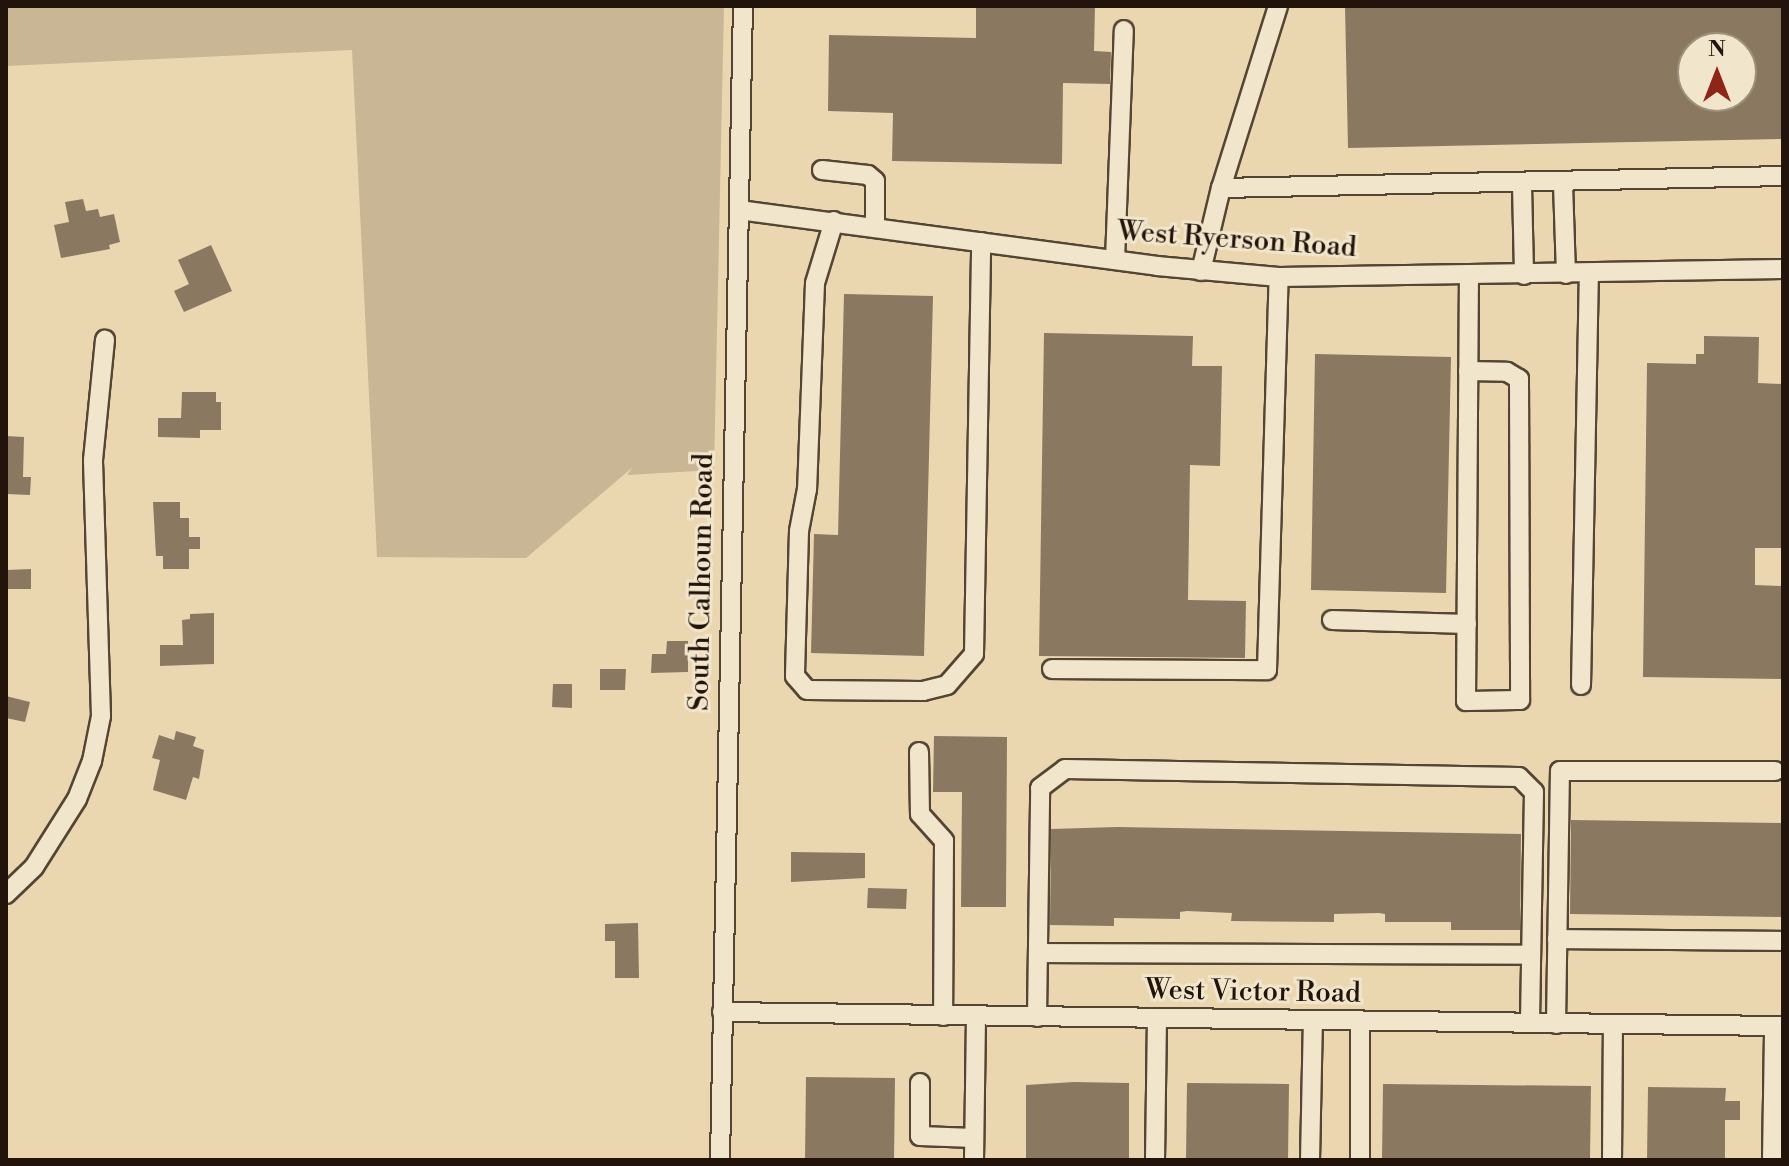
<!DOCTYPE html>
<style>
body{margin:0}
#map{position:relative;width:1789px;height:1166px;overflow:hidden;background:#ead7b0;font-family:"Libre Bodoni",serif}
div>[style]{position:absolute}
[style*='--x']{left:calc(var(--x)*1px);top:calc(var(--y)*1px);width:calc(var(--w)*1px);rotate:calc(var(--a)*1deg)}
.green>*{inset:0;background:#c8b694}
.building>*{inset:0;background:#8a7960}
.roads{filter:drop-shadow(2px 0 #544534) drop-shadow(-2px 0 #544534) drop-shadow(0 2px #544534) drop-shadow(0 -2px #544534)}
.minor>*{height:18px;margin:-9px;padding:0 9px;transform-origin:9px;border-radius:9px;background:#f1e5cc}
span{translate:-50% -50%;white-space:nowrap;text-align:center;line-height:1.15;-webkit-text-stroke:6px #f1e5cc;paint-order:stroke}
.street-label{font-size:28px;color:#22140a}
.frame{position:absolute;inset:0;border:8px solid #22140a;pointer-events:none}
.north{position:absolute;left:1677px;top:32px;width:80px;height:80px;box-sizing:border-box;background:#f1e5cc;border:2px solid #9e917e;border-radius:50%;rotate:0deg;font-size:22px;font-weight:700;line-height:32px;text-align:center;color:#22140a}
.north::after{content:'';display:block;margin:auto;width:28px;height:36px;background:#8f2418;clip-path:polygon(50% 0,100% 100%,50% 72%,0 100%)}
</style>
<div id="map">
<div class="green">
<div style="clip-path:polygon(6px 6px,724px 6px,714px 470px,627px 475px,633px 467px,526px 558px,377px 557px,352px 50px,6px 66px)"></div>
</div>
<div class="building">
<div style="clip-path:polygon(976px 6px,1095px 6px,1094px 51px,1111px 52px,1110px 84px,1063px 83px,1062px 164px,892px 161px,893px 113px,828px 111px,829px 35px,976px 38px)"></div>
<div style="clip-path:polygon(evenodd,1345px 6px,1783px 6px,1783px 139px,1348px 148px,1345px 6px,1693px 48px,1741px 48px,1741px 96px,1693px 96px,1693px 48px)"></div>
<div style="clip-path:polygon(83px 199px,86px 211px,98px 209px,100px 217px,114px 214px,120px 242px,109px 245px,110px 249px,61px 258px,54px 225px,69px 222px,65px 202px)"></div>
<div style="clip-path:polygon(211px 245px,232px 291px,184px 312px,174px 291px,189px 284px,178px 260px)"></div>
<div style="clip-path:polygon(844px 294px,933px 296px,924px 656px,811px 653px,814px 534px,838px 535px)"></div>
<div style="clip-path:polygon(1044px 333px,1193px 336px,1192px 366px,1222px 366px,1220px 466px,1190px 465px,1188px 600px,1246px 601px,1245px 658px,1039px 656px)"></div>
<div style="clip-path:polygon(1704px 336px,1759px 337px,1758px 383px,1783px 384px,1783px 548px,1755px 548px,1755px 585px,1783px 586px,1783px 679px,1643px 677px,1647px 363px,1696px 364px,1696px 354px,1704px 354px)"></div>
<div style="clip-path:polygon(1315px 354px,1451px 357px,1446px 593px,1311px 590px)"></div>
<div style="clip-path:polygon(182px 392px,216px 392px,216px 402px,221px 402px,221px 430px,200px 430px,200px 438px,158px 437px,158px 418px,181px 418px)"></div>
<div style="clip-path:polygon(6px 436px,24px 437px,23px 477px,31px 477px,30px 495px,6px 494px)"></div>
<div style="clip-path:polygon(153px 502px,180px 502px,180px 518px,189px 518px,189px 537px,200px 537px,200px 549px,189px 549px,189px 569px,163px 569px,163px 556px,156px 556px)"></div>
<div style="clip-path:polygon(31px 569px,31px 589px,6px 589px,6px 570px)"></div>
<div style="clip-path:polygon(214px 613px,214px 664px,160px 666px,160px 645px,183px 645px,182px 620px,190px 619px,190px 614px)"></div>
<div style="clip-path:polygon(667px 641px,688px 641px,688px 672px,651px 673px,652px 654px,666px 654px)"></div>
<div style="clip-path:polygon(600px 669px,626px 669px,625px 690px,600px 690px)"></div>
<div style="clip-path:polygon(553px 684px,572px 684px,572px 708px,552px 707px)"></div>
<div style="clip-path:polygon(6px 696px,30px 702px,25px 722px,6px 718px)"></div>
<div style="clip-path:polygon(176px 731px,196px 737px,193px 746px,204px 750px,199px 779px,193px 777px,186px 800px,153px 790px,160px 760px,152px 758px,159px 735px,174px 740px)"></div>
<div style="clip-path:polygon(934px 736px,1007px 737px,1006px 907px,961px 907px,962px 792px,933px 792px)"></div>
<div style="clip-path:polygon(1571px 820px,1783px 823px,1783px 917px,1570px 914px)"></div>
<div style="clip-path:polygon(1117px 827px,1521px 834px,1520px 930px,1451px 930px,1451px 922px,1385px 922px,1385px 914px,1379px 913px,1334px 914px,1334px 922px,1231px 921px,1232px 913px,1187px 911px,1180px 912px,1180px 919px,1114px 918px,1114px 926px,1050px 925px,1051px 829px)"></div>
<div style="clip-path:polygon(791px 852px,865px 853px,865px 878px,791px 882px)"></div>
<div style="clip-path:polygon(868px 888px,907px 889px,906px 909px,867px 908px)"></div>
<div style="clip-path:polygon(638px 923px,639px 978px,615px 978px,615px 941px,605px 941px,605px 924px)"></div>
<div style="clip-path:polygon(806px 1077px,895px 1078px,894px 1160px,805px 1160px)"></div>
<div style="clip-path:polygon(1074px 1082px,1129px 1083px,1129px 1160px,1026px 1160px,1026px 1085px)"></div>
<div style="clip-path:polygon(1187px 1083px,1289px 1084px,1288px 1160px,1186px 1159px)"></div>
<div style="clip-path:polygon(1383px 1084px,1591px 1086px,1590px 1160px,1382px 1160px)"></div>
<div style="clip-path:polygon(1648px 1087px,1726px 1088px,1725px 1101px,1740px 1101px,1740px 1120px,1725px 1120px,1725px 1160px,1647px 1160px)"></div>
</div>
<div class="roads">
<div class="minor">
<div style="--x:822;--y:170;--w:46;--a:6.2"></div>
<div style="--x:868;--y:175;--w:9;--a:41"></div>
<div style="--x:875;--y:181;--w:46;--a:90"></div>
<div style="--x:1563;--y:184;--w:90;--a:88.1"></div>
<div style="--x:1522;--y:185;--w:90;--a:88.7"></div>
<div style="--x:1221;--y:188;--w:191;--a:-72.6"></div>
<div style="--x:739;--y:210;--w:422;--a:7.6"></div>
<div style="--x:1157;--y:266;--w:122;--a:5.2"></div>
<div style="--x:1279;--y:277;--w:504;--a:-0.91"></div>
<div style="--x:834;--y:221;--w:65;--a:107"></div>
<div style="--x:815;--y:283;--w:206;--a:92.2"></div>
<div style="--x:807;--y:489;--w:43;--a:100.8"></div>
<div style="--x:799;--y:531;--w:145;--a:91.6"></div>
<div style="--x:795;--y:676;--w:18;--a:49"></div>
<div style="--x:807;--y:690;--w:116;--a:0.5"></div>
<div style="--x:923;--y:691;--w:25;--a:-14"></div>
<div style="--x:947;--y:685;--w:41;--a:-48.9"></div>
<div style="--x:974;--y:654;--w:412;--a:-89"></div>
<div style="--x:1115;--y:260;--w:230;--a:-87.8"></div>
<div style="--x:1201;--y:271;--w:85;--a:-76.5"></div>
<div style="--x:1221;--y:188;--w:562;--a:-1.22"></div>
<div style="--x:1468;--y:371;--w:39;--a:1"></div>
<div style="--x:1507;--y:372;--w:14;--a:30"></div>
<div style="--x:1519;--y:379;--w:321;--a:89.8"></div>
<div style="--x:1520;--y:700;--w:54;--a:178.9"></div>
<div style="--x:1466;--y:701;--w:425;--a:-89.6"></div>
<div style="--x:1332;--y:620;--w:135;--a:1.7"></div>
<div style="--x:1052;--y:669;--w:215;--a:0.3"></div>
<div style="--x:1267;--y:670;--w:393;--a:-88.3"></div>
<div style="--x:1581;--y:685;--w:411;--a:-88.9"></div>
<div style="--x:919;--y:752;--w:62;--a:89.1"></div>
<div style="--x:920;--y:814;--w:36;--a:48"></div>
<div style="--x:944;--y:841;--w:175;--a:90.3"></div>
<div style="--x:6;--y:894;--w:39;--a:-44"></div>
<div style="--x:34;--y:867;--w:80;--a:-57.7"></div>
<div style="--x:77;--y:799;--w:41;--a:-68.5"></div>
<div style="--x:92;--y:761;--w:46;--a:-78.7"></div>
<div style="--x:101;--y:716;--w:256;--a:-91.8"></div>
<div style="--x:93;--y:460;--w:121;--a:-84.3"></div>
<div style="--x:1557;--y:939;--w:226;--a:0.5"></div>
<div style="--x:1038;--y:953;--w:493;--a:0.2"></div>
<div style="--x:722;--y:1012;--w:1061;--a:0.76"></div>
<div style="--x:1037;--y:1017;--w:229;--a:-89.2"></div>
<div style="--x:1040;--y:788;--w:31;--a:-37"></div>
<div style="--x:1065;--y:769;--w:454;--a:1"></div>
<div style="--x:1519;--y:777;--w:21;--a:45"></div>
<div style="--x:1534;--y:792;--w:231;--a:91"></div>
<div style="--x:1360;--y:1021;--w:139;--a:90"></div>
<div style="--x:1556;--y:1024;--w:253;--a:-89.1"></div>
<div style="--x:1560;--y:771;--w:215;--a:0"></div>
<div style="--x:920;--y:1083;--w:53;--a:90"></div>
<div style="--x:920;--y:1136;--w:54;--a:2.1"></div>
<div style="--x:720;--y:1160;--w:1154;--a:-88.86"></div>
<div style="--x:974;--y:1160;--w:143;--a:-89.2"></div>
<div style="--x:1155;--y:1160;--w:142;--a:-89.2"></div>
<div style="--x:1310;--y:1160;--w:140;--a:-88.8"></div>
<div style="--x:1612;--y:1160;--w:136;--a:-89.6"></div>
<div style="--x:1772;--y:1160;--w:134;--a:-89.1"></div>
</div>
</div>
<div class="street-label">
<span style="left:1237px;top:240px;rotate:4deg">West Ryerson Road</span>
<span style="left:702px;top:582px;rotate:-89deg">South Calhoun Road</span>
<span style="left:1253px;top:992px;rotate:1deg">West Victor Road</span>
</div>
<div class="frame"></div>
<div class="north">N</div>
</div>
